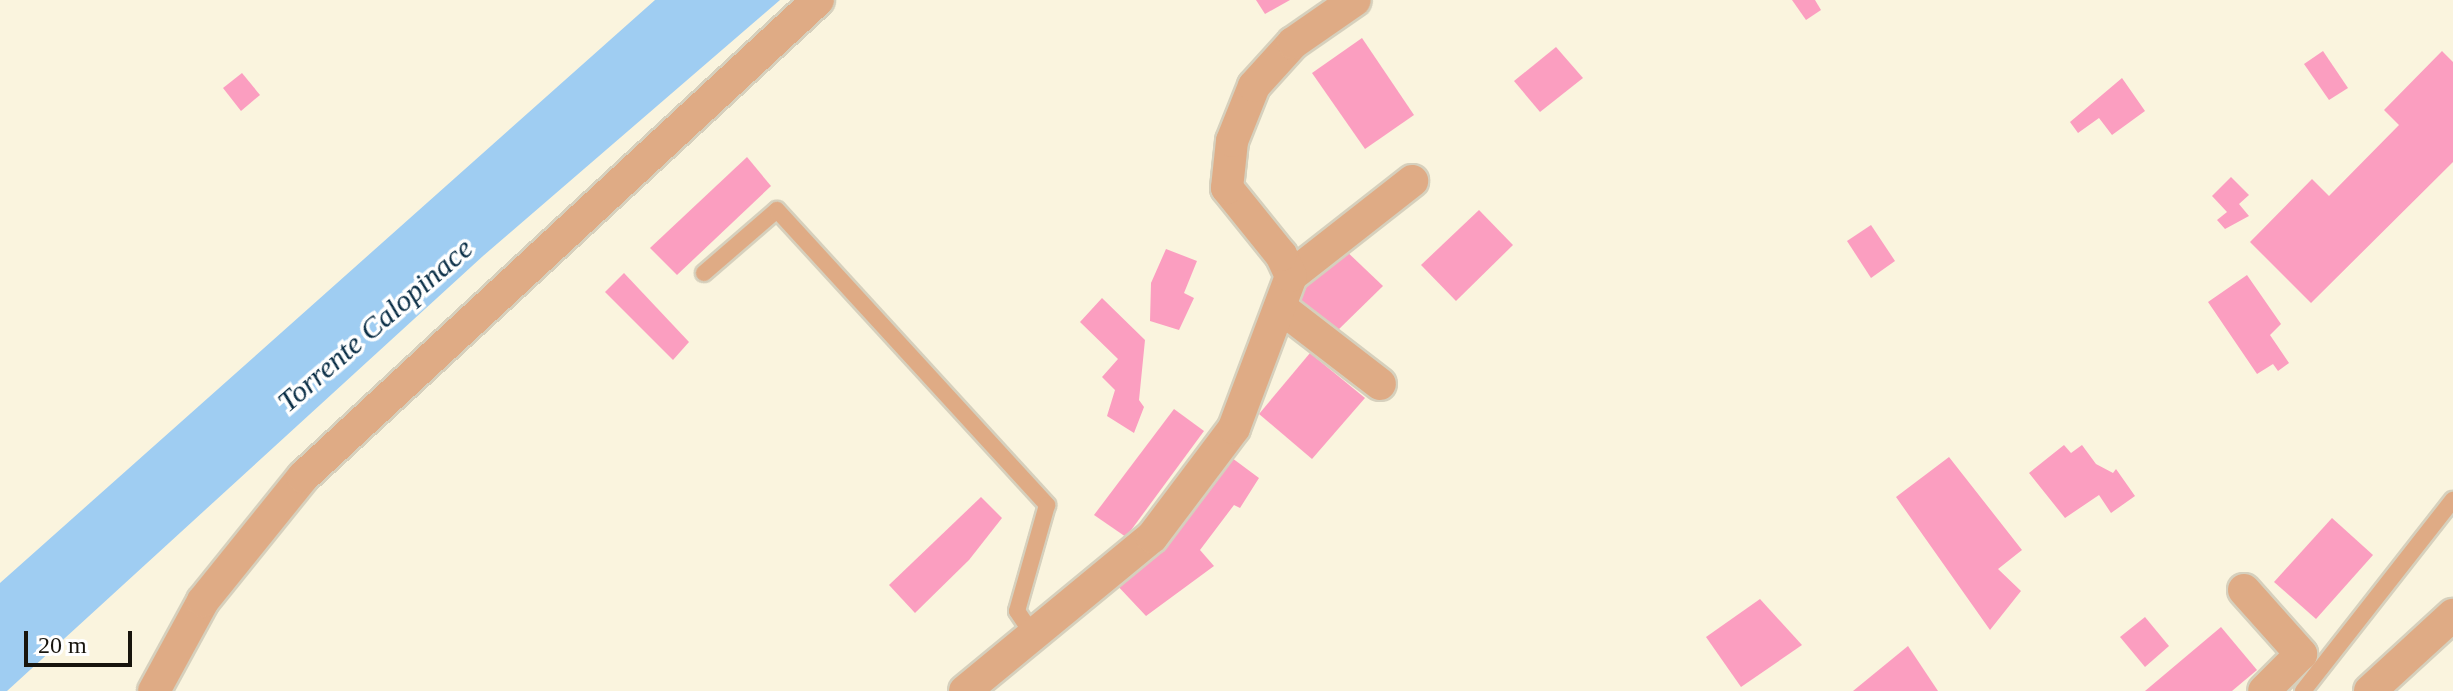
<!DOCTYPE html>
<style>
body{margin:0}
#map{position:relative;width:2453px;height:691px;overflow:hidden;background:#faf4de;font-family:"Times New Roman",serif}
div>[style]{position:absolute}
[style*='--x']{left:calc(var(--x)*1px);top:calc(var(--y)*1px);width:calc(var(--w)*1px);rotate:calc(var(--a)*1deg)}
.water>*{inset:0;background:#9fcdf2}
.building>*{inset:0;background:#fb9ec0}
.roads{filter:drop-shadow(2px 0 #d6d0bd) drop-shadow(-2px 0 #d6d0bd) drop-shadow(0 2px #d6d0bd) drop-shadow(0 -2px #d6d0bd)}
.lane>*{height:16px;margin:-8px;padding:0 8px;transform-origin:8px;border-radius:8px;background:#dfab85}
.street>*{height:32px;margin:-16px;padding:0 16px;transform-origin:16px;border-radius:16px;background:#dfab85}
span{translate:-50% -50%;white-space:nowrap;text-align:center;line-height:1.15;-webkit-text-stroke:7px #fff;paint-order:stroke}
.water-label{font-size:30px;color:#0a2e46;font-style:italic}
.scale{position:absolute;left:24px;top:631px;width:108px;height:36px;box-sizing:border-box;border:4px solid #17140d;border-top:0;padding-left:10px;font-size:24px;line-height:28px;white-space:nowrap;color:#17140d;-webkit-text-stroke:6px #fff;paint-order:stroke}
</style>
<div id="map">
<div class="water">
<div style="clip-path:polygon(655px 0,780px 0,483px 256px,7px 691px,0 691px,0 583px)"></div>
</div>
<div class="building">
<div style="clip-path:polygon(1256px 0,1290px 0,1265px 14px)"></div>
<div style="clip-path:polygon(1792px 0,1815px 0,1821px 10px,1806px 20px)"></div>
<div style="clip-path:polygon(1362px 38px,1414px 115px,1365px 149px,1312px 73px)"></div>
<div style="clip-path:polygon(1556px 47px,1583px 78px,1540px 112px,1514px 81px)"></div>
<div style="clip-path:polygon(2323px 51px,2348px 88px,2329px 100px,2304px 64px)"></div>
<div style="clip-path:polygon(2442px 51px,2453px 62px,2453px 162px,2311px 303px,2250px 242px,2312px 179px,2329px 196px,2399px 125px,2384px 110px)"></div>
<div style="clip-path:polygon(242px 73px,260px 95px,241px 111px,223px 88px)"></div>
<div style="clip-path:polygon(2122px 78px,2145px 111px,2112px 135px,2099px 118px,2078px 133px,2070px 122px)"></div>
<div style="clip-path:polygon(747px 157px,771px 186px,677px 275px,650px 248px)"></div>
<div style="clip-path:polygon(2231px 177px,2249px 195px,2239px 204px,2249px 216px,2225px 229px,2217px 220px,2227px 212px,2212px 196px)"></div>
<div style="clip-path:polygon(1479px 210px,1513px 245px,1456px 301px,1421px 265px)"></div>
<div style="clip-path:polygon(1871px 225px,1895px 261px,1871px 278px,1847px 241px)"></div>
<div style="clip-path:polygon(1342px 247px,1383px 286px,1335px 333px,1292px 296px)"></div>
<div style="clip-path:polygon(1166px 249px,1197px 261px,1184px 293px,1194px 298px,1179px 330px,1150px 321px,1151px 283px)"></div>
<div style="clip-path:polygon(624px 273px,689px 342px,673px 360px,605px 292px)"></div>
<div style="clip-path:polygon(2247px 275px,2281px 324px,2270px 335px,2289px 363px,2278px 371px,2273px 364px,2257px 374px,2208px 302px)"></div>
<div style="clip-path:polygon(1102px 298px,1145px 340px,1139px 400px,1144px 407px,1134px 433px,1107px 416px,1115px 390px,1102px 377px,1118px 359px,1080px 322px)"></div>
<div style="clip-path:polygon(1310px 353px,1365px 398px,1312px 459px,1259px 414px)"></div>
<div style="clip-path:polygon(1174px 409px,1204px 431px,1126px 537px,1094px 515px)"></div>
<div style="clip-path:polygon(2064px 445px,2071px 453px,2082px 445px,2096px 464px,2113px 473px,2116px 469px,2135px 496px,2111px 513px,2099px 495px,2065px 518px,2029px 473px)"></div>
<div style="clip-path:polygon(1228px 455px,1259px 478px,1240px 508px,1234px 505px,1200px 550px,1214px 566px,1146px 616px,1114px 582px)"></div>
<div style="clip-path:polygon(1949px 457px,2022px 550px,1998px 569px,2021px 591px,1990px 630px,1896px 497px)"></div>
<div style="clip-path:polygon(981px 497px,1002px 518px,969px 560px,915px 613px,889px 585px)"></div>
<div style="clip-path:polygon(2332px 518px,2373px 555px,2316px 619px,2274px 582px)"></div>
<div style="clip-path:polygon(1760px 599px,1802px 645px,1741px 687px,1706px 637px)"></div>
<div style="clip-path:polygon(2145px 617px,2169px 646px,2145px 667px,2120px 637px)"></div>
<div style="clip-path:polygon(2221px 627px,2257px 670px,2232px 691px,2145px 691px)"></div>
<div style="clip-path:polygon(1908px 646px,1938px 691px,1853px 691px)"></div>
</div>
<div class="roads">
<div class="lane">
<div style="--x:704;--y:273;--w:96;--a:-40.8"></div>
<div style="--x:777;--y:210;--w:400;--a:47.5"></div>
<div style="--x:1047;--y:505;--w:110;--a:105.8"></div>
<div style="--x:1017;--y:611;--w:29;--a:56"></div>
<div style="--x:2303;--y:691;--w:243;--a:-51.9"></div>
</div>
<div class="street">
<div style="--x:1291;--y:276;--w:154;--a:-38.1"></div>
<div style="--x:1280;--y:307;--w:126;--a:37.6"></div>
<div style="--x:2244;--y:590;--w:86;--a:48.3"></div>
<div style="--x:2301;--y:654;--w:52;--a:135"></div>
<div style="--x:154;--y:691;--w:102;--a:-61.4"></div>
<div style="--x:203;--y:601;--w:159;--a:-51.1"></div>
<div style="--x:303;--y:477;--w:702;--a:-42.81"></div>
<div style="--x:965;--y:691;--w:242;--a:-39.5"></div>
<div style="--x:1152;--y:537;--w:136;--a:-53"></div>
<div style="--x:1234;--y:428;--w:162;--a:-69.4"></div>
<div style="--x:1291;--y:276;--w:23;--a:-115"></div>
<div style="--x:1281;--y:255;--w:86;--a:-128.9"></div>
<div style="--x:1227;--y:188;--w:47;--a:-83.9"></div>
<div style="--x:1232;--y:141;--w:59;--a:-68.2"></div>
<div style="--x:1254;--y:86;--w:58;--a:-47.8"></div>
<div style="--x:1293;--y:43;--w:75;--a:-34.7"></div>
<div style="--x:2370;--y:691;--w:113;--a:-42.5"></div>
</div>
</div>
<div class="water-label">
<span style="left:375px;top:325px;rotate:-41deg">Torrente Calopinace</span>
</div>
<div class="scale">20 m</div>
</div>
